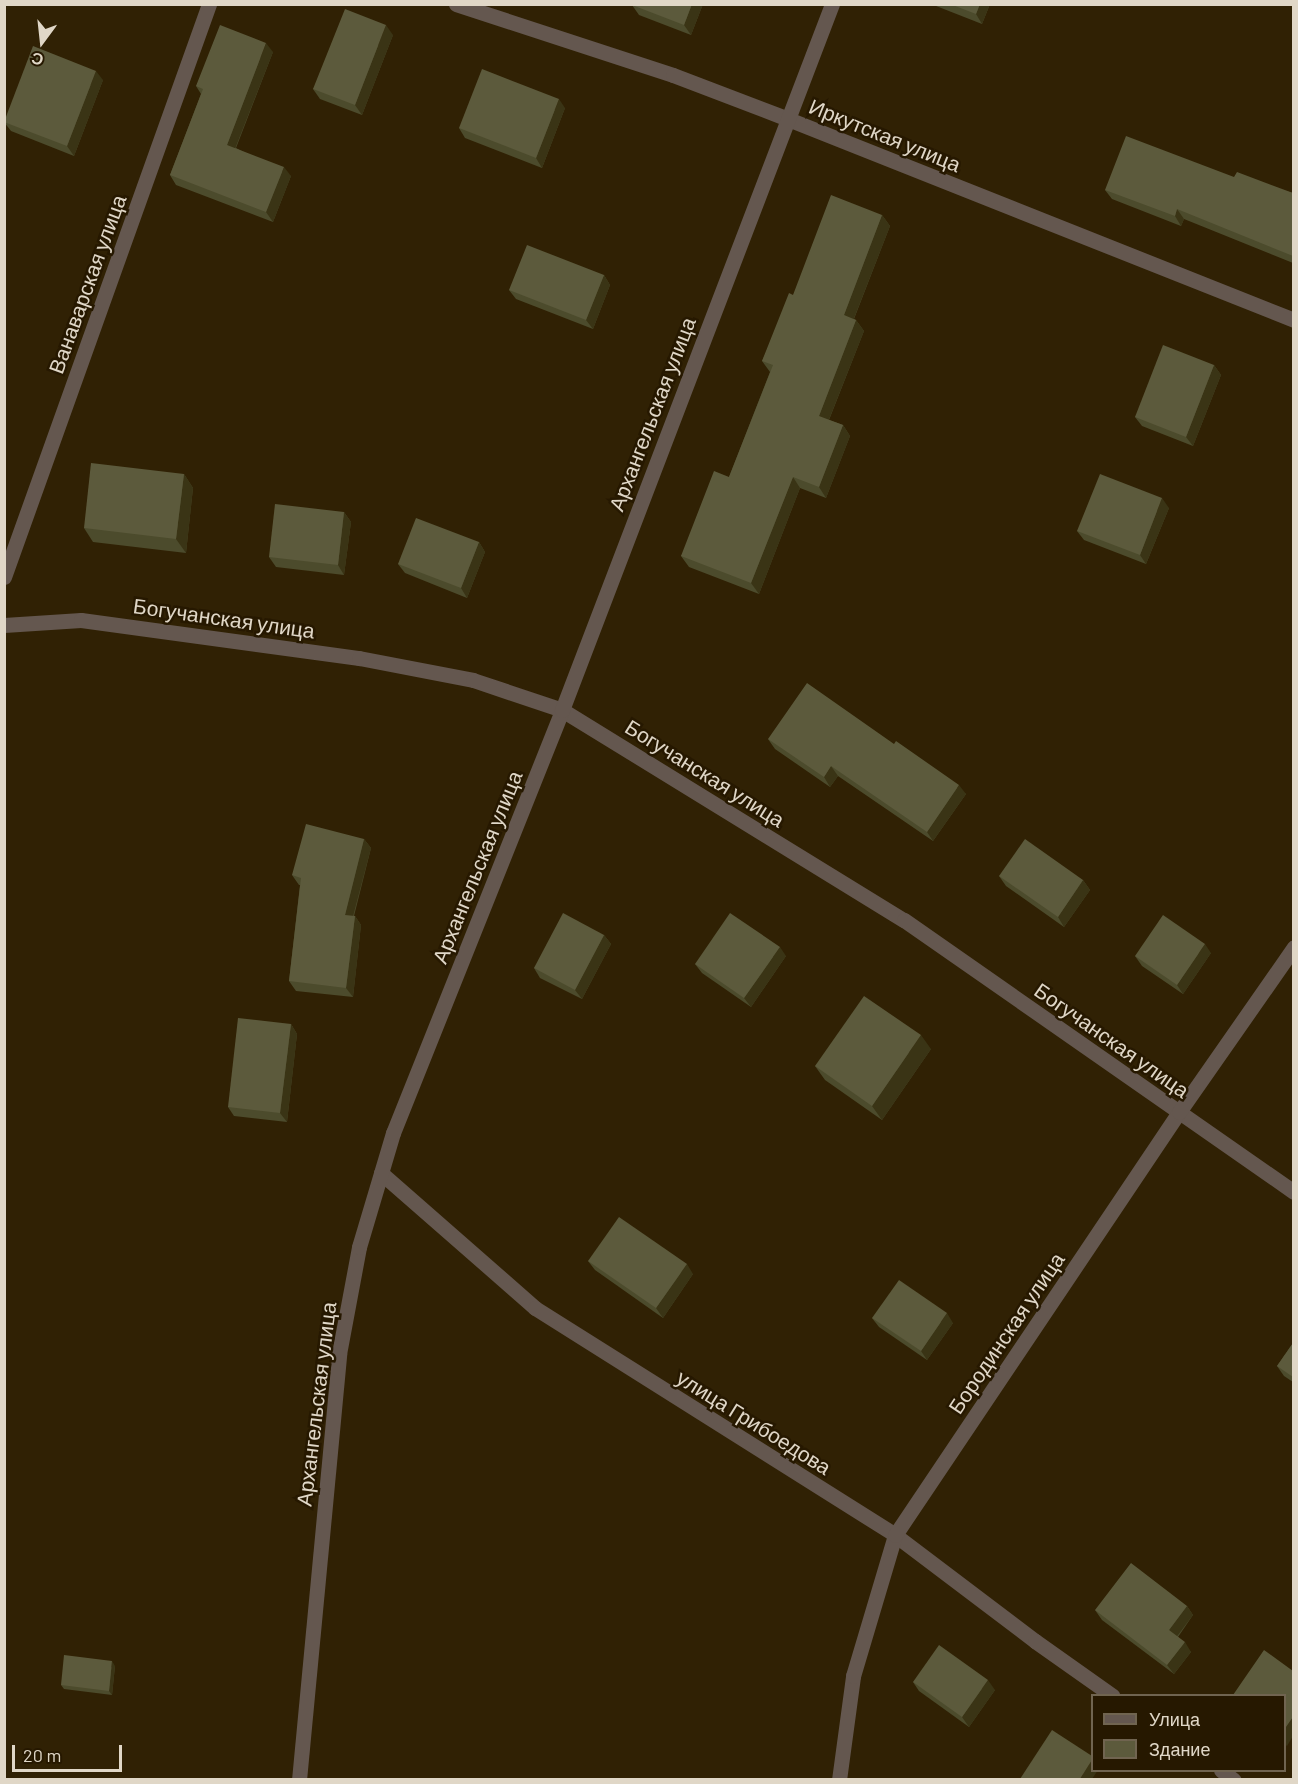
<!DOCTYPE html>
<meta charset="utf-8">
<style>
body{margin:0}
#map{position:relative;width:1298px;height:1784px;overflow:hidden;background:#302104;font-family:Barlow,sans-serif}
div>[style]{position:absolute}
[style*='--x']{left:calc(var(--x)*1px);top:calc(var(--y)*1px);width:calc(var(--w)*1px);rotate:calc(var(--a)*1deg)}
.minor>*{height:15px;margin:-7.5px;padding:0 7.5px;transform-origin:7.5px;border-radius:7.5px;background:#64574f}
.wall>*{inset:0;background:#4c4b2c}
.shaded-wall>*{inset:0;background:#3a3415}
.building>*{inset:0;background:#5c5a3c}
span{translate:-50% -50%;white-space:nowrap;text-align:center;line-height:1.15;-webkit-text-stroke:5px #261800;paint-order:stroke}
.street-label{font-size:21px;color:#e0d7c7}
.frame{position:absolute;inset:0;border:6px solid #e0d7c7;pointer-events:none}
.legend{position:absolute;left:1091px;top:1694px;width:195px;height:78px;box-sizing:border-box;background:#261800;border:2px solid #706450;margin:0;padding:8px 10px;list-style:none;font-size:18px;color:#e0d7c7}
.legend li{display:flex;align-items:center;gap:12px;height:30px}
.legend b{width:30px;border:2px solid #706450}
.north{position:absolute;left:12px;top:12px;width:60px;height:60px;-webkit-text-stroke:4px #261800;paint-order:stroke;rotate:195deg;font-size:16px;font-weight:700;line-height:24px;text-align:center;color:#e0d7c7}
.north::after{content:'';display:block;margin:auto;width:21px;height:27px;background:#e0d7c7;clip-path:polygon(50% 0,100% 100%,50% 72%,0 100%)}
.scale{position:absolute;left:12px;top:1745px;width:110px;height:27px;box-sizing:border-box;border:3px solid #e0d7c7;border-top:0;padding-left:8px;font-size:18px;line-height:21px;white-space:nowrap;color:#e0d7c7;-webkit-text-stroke:4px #261800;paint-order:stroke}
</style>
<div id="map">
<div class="minor">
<div style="--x:456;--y:4;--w:228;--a:18.1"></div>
<div style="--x:673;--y:75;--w:123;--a:20.9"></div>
<div style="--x:788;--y:119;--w:544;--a:21.66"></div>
<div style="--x:4;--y:577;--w:609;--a:-70.31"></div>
<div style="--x:4;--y:625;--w:77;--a:-3.7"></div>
<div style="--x:81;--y:620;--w:281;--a:7.8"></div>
<div style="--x:359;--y:658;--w:116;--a:10.9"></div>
<div style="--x:473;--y:680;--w:94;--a:18.6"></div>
<div style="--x:562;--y:710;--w:401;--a:31.6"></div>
<div style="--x:904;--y:920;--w:475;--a:34.9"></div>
<div style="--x:381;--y:1173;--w:205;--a:41.2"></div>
<div style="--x:535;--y:1308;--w:426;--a:32.2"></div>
<div style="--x:895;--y:1535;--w:176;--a:37.1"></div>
<div style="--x:1035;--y:1641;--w:95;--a:35.2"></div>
<div style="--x:1221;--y:1770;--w:16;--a:38"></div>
<div style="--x:299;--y:1780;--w:428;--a:-84.6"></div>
<div style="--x:339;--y:1354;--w:109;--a:-79.4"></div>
<div style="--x:359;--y:1247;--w:119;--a:-73.4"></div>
<div style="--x:393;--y:1133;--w:456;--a:-68.2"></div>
<div style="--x:562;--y:710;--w:756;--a:-69.07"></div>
<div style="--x:839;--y:1780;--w:105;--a:-82.3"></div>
<div style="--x:853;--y:1676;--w:147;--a:-73.4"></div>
<div style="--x:895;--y:1535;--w:509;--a:-56.12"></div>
<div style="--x:1179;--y:1112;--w:201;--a:-55.1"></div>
</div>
<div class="wall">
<div style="clip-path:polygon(703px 4px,691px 35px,639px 15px,632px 5px)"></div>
<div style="clip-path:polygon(931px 4px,990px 4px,982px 24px)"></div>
<div style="clip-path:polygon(393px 35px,362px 115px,320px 99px,313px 89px)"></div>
<div style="clip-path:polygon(273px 52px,236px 148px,291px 176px,273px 222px,176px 185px,170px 175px,201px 94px,196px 86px)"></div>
<div style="clip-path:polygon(103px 80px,74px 156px,11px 131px,4px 122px,4px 120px)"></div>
<div style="clip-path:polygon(565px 108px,542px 168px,465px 138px,459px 128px)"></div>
<div style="clip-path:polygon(1234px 177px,1293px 193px,1293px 263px,1184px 219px,1181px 226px,1112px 199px,1105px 190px)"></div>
<div style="clip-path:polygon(882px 215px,890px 226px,854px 319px,856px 320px,864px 331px,829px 420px,843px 425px,850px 436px,826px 498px,800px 488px,759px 594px,689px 567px,681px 556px,729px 477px,770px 372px,762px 361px,793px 295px)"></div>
<div style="clip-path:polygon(604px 275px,610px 285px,593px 329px,516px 299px,509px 290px)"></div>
<div style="clip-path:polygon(1214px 365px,1221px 375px,1193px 446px,1142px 426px,1135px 417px)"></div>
<div style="clip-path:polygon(184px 474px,193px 488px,186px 553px,93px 542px,84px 528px)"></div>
<div style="clip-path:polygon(1169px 508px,1146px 564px,1084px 540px,1077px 531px)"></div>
<div style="clip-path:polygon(344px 512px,351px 522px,344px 575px,276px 567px,269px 557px)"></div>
<div style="clip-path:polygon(479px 542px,485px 552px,467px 598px,405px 573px,398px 564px)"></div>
<div style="clip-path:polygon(768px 739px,894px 744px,966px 794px,933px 841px,838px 776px,830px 787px,775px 749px)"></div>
<div style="clip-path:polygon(364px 839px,371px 848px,354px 916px,355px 916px,361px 925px,353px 997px,296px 991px,289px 981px,300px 885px,299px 885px,292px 875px)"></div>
<div style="clip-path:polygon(999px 876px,1083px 880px,1090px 890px,1064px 927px,1006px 886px)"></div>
<div style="clip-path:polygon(604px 935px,611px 944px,582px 999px,540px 978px,534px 968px)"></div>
<div style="clip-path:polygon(1211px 953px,1183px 994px,1142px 966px,1135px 956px)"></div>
<div style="clip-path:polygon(786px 956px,751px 1007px,702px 973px,695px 964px)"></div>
<div style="clip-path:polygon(291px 1024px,297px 1034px,287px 1122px,234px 1116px,228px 1107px)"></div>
<div style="clip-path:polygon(931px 1049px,882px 1120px,825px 1080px,815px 1066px)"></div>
<div style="clip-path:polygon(588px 1261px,693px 1274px,663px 1318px,595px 1270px)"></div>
<div style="clip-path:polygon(872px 1318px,953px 1323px,927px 1360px,879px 1327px)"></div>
<div style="clip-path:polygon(1293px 1343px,1293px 1382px,1284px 1376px,1277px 1366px)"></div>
<div style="clip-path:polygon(1187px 1606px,1193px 1615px,1178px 1637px,1191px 1652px,1174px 1674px,1102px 1620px,1095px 1610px)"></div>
<div style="clip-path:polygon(115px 1666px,112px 1695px,64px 1689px,61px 1685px)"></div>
<div style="clip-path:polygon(913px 1682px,995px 1690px,969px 1727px,919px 1691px)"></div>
</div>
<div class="shaded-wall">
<div style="clip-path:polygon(692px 4px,703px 4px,691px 35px,684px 25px)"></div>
<div style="clip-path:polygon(980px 4px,990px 4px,982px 24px,976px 14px)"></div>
<div style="clip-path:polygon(386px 25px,393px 35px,362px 115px,355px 105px)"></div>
<div style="clip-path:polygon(266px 43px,273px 52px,233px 154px,227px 145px)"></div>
<div style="clip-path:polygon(96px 71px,103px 80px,74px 156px,67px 146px)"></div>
<div style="clip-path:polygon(559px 99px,565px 108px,542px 168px,536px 158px)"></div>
<div style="clip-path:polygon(284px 167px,291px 176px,273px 222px,266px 212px)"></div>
<div style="clip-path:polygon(1177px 209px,1184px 219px,1181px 226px,1175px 216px)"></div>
<div style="clip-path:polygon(882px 215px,890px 226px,851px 326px,844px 315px)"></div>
<div style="clip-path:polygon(604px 275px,610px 285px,593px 329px,586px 320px)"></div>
<div style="clip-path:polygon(856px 320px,864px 331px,826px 427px,819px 416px)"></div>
<div style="clip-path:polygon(1214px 365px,1221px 375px,1193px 446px,1186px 437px)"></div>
<div style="clip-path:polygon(843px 425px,850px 436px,826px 498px,819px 487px)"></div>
<div style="clip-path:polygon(184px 474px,193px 488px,186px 553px,176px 539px)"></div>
<div style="clip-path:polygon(793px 477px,800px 488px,759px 594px,751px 583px)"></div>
<div style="clip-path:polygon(1162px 498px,1169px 508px,1146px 564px,1140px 555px)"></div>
<div style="clip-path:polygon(344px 512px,351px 522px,344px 575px,338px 565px)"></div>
<div style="clip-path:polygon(479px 542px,485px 552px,467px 598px,461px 588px)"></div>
<div style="clip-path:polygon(831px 766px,838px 776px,830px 787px,824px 777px)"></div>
<div style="clip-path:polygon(959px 785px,966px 794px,933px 841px,927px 832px)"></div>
<div style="clip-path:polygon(364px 839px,371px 848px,351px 924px,345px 915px)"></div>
<div style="clip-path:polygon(1083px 880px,1090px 890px,1064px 927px,1058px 917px)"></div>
<div style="clip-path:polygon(355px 916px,361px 925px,353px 997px,346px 988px)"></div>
<div style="clip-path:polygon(604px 935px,611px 944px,582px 999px,575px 990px)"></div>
<div style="clip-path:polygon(1205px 944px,1211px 953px,1183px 994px,1177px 985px)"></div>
<div style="clip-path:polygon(780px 947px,786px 956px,751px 1007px,744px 998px)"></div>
<div style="clip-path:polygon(291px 1024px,297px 1034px,287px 1122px,280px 1113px)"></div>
<div style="clip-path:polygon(921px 1035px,931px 1049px,882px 1120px,872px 1106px)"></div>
<div style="clip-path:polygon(687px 1264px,693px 1274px,663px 1318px,656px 1308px)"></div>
<div style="clip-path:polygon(947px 1313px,953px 1323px,927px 1360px,921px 1351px)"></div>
<div style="clip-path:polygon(1187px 1606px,1193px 1615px,1175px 1639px,1169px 1630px)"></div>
<div style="clip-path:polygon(1185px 1642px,1191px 1652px,1174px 1674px,1167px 1665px)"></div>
<div style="clip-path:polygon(112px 1661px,115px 1666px,112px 1695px,109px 1691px)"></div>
<div style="clip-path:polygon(988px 1680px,995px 1690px,969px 1727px,962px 1717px)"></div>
<div style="clip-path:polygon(1293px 1717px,1293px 1736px,1287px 1746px,1284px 1744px,1284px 1730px)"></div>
<div style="clip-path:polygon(1092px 1760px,1092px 1770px,1098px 1770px,1092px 1779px,1080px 1779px)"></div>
</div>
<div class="building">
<div style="clip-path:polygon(632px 4px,692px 4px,684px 25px,632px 5px)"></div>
<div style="clip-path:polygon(950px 4px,980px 4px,976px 14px)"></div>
<div style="clip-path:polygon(345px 9px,386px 25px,355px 105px,313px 89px)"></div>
<div style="clip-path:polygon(220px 25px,266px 43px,227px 145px,284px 167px,266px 212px,170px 175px,203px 89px,196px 86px)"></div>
<div style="clip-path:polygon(33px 46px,96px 71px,67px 146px,4px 122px)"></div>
<div style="clip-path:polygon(482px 69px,559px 99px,536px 158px,459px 128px)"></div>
<div style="clip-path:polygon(1126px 136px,1234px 177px,1237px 172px,1293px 193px,1293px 256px,1177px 209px,1175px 216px,1105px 190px)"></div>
<div style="clip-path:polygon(831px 195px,882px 215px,844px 315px,856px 320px,819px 416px,843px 425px,819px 487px,793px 477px,751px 583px,681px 556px,714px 471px,729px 477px,773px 365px,762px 361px,789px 293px,793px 295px)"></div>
<div style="clip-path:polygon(527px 245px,604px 275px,586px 320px,509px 290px)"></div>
<div style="clip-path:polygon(1163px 345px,1214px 365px,1186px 437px,1135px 417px)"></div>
<div style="clip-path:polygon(91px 463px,184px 474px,176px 539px,84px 528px)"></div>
<div style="clip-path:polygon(1100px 474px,1162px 498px,1140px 555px,1077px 531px)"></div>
<div style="clip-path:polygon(275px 504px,344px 512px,338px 565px,269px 557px)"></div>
<div style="clip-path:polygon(416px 518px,479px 542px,461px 588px,398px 564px)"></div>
<div style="clip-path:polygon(807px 683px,894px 744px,896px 741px,959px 785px,927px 832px,831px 766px,824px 777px,768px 739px)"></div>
<div style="clip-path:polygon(306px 824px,364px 839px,345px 915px,355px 916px,346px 988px,289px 981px,301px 878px,292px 875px)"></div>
<div style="clip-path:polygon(1025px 839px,1083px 880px,1058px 917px,999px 876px)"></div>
<div style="clip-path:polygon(563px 913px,604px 935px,575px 990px,534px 968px)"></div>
<div style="clip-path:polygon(730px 913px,780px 947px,744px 998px,695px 964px)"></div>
<div style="clip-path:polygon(1163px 915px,1205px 944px,1177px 985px,1135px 956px)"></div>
<div style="clip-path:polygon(864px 996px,921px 1035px,872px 1106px,815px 1066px)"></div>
<div style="clip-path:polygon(238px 1018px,291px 1024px,280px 1113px,228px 1107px)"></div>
<div style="clip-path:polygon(619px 1217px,687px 1264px,656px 1308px,588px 1261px)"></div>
<div style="clip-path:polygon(899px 1280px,947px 1313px,921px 1351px,872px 1318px)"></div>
<div style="clip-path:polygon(1293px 1343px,1293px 1377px,1277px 1366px)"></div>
<div style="clip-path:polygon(1131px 1563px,1187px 1606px,1169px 1630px,1185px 1642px,1167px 1665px,1095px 1610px)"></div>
<div style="clip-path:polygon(939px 1645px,988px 1680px,962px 1717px,913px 1682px)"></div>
<div style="clip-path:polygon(1264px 1650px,1293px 1671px,1293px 1717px,1284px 1730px,1284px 1695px,1233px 1695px)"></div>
<div style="clip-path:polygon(64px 1655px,112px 1661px,109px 1691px,61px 1685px)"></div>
<div style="clip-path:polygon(1052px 1730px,1092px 1756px,1092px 1760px,1080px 1779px,1020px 1779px)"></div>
</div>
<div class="street-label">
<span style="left:885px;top:135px;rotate:22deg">Иркутская улица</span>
<span style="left:87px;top:284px;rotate:-70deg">Ванаварская улица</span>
<span style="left:652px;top:414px;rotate:-69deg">Архангельская улица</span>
<span style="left:224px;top:618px;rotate:8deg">Богучанская улица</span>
<span style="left:705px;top:773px;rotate:32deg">Богучанская улица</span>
<span style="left:477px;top:867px;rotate:-68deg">Архангельская улица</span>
<span style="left:1112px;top:1040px;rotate:35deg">Богучанская улица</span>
<span style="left:1006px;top:1333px;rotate:-56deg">Бородинская улица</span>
<span style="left:316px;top:1404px;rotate:-83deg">Архангельская улица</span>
<span style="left:754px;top:1422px;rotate:32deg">улица Грибоедова</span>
</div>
<div class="frame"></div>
<ul class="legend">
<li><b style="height:8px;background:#64574f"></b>Улица</li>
<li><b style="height:16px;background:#5c5a3c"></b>Здание</li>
</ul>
<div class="north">С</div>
<div class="scale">20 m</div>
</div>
